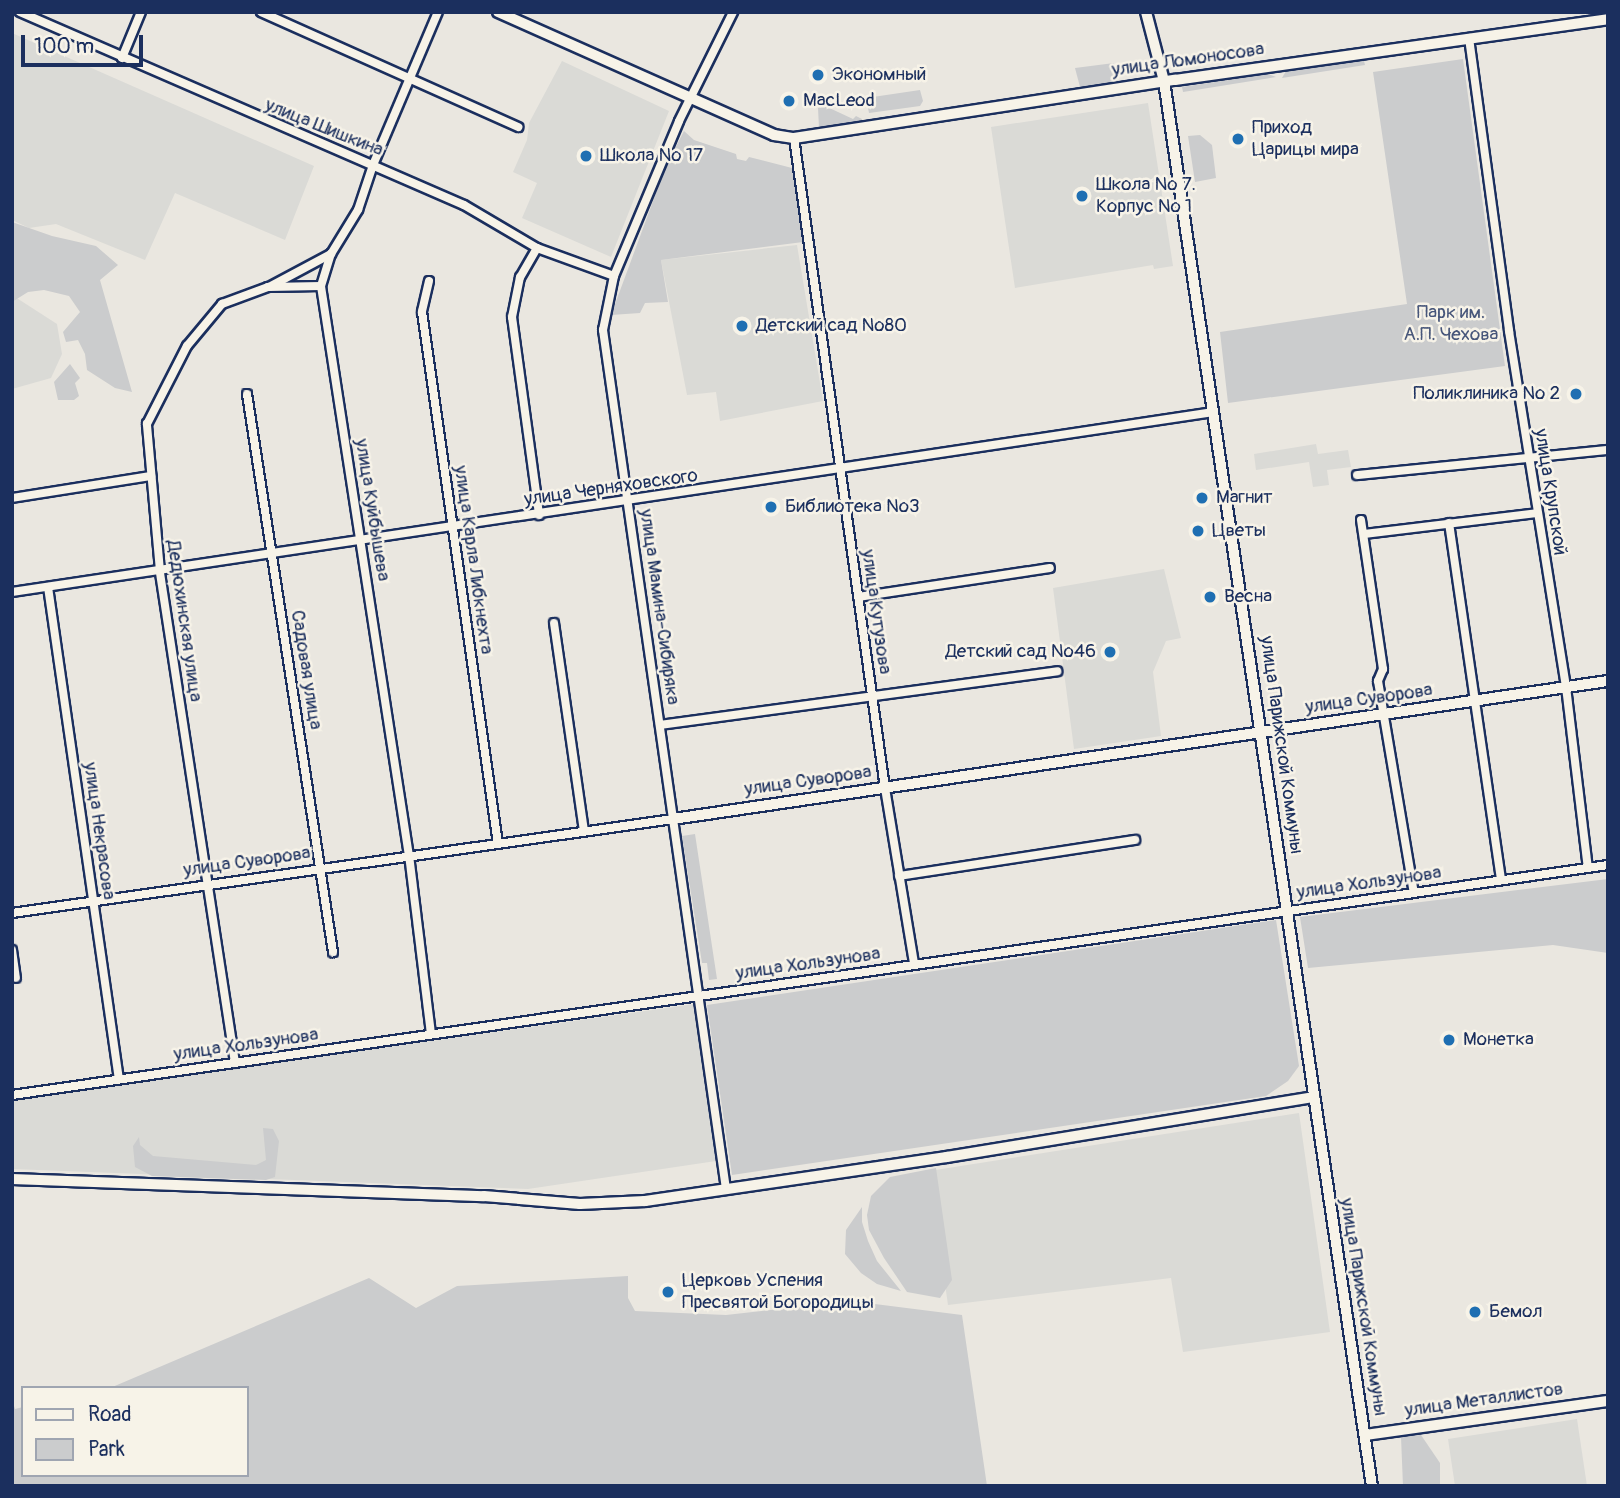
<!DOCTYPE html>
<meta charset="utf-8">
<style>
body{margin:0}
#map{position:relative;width:1620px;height:1498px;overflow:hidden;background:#eae7e0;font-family:Pangolin,sans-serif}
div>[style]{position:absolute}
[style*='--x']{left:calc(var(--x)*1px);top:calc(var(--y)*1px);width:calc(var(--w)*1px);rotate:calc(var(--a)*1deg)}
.built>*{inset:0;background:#dadad6}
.green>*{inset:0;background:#cbcccd}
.roads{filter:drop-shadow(2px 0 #1b2f5e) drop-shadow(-2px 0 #1b2f5e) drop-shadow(0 2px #1b2f5e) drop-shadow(0 -2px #1b2f5e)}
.street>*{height:8px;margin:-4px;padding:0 4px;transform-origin:4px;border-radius:4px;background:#f7f3e8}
.secondary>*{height:10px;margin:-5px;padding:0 5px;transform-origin:5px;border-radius:5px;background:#f7f3e8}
.dots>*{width:19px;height:19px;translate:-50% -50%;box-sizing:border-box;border:4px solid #f7f3e8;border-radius:50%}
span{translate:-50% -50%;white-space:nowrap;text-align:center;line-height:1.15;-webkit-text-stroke:5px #f7f3e8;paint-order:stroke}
.street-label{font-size:19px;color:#1b2f5e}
.poi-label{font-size:19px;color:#1b2f5e}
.left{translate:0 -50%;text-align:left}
.right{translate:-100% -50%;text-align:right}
.park-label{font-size:19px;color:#47567a}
.frame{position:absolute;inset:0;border:14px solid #1b2f5e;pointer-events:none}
.legend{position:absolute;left:21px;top:1386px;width:228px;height:91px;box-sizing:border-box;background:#f7f3e8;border:2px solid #9fa5b1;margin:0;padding:9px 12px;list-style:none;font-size:21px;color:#1b2f5e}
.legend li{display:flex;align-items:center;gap:14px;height:35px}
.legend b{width:35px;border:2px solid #9fa5b1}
.scale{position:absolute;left:21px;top:35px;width:122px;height:32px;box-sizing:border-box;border:4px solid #1b2f5e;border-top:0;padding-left:9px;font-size:21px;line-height:24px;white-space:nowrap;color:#1b2f5e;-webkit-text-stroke:5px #f7f3e8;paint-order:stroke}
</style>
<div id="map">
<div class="built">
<div style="clip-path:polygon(12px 33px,314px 166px,285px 240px,175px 193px,145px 260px,56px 224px,29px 228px,12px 220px)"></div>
<div style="clip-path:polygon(562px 61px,669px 111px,611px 257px,522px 218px,537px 183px,513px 172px,527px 140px,529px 123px)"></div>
<div style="clip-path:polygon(1148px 103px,1173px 266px,1154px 269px,1153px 265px,1015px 288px,991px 127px)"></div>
<div style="clip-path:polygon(797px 245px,823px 401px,720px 421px,716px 392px,687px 395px,661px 260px)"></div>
<div style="clip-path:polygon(12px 295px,57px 324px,62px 354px,51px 378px,12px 389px)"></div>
<div style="clip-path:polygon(1316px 444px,1318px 454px,1348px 450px,1351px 467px,1327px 470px,1329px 485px,1313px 487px,1309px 462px,1256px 470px,1254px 454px)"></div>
<div style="clip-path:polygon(1164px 569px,1181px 638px,1166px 641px,1153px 672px,1161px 736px,1074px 749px,1053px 588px)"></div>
<div style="clip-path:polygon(695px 1004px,716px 1161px,528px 1189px,12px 1169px,12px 1100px)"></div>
<div style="clip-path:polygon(1299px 1113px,1330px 1332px,1183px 1352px,1171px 1278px,948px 1305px,929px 1171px)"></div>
<div style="clip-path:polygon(1577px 1419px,1587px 1486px,1455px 1486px,1448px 1439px)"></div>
</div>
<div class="green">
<div style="clip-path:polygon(1463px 59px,1505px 366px,1228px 403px,1220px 332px,1407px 304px,1373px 72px)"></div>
<div style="clip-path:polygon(1364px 61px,1365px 65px,1282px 78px,1286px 71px)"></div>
<div style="clip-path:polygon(1114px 63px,1118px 83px,1080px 87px,1075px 68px)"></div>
<div style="clip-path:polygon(1268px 74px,1276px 77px,1183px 92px,1182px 87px)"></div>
<div style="clip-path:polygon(920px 90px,923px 101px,920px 106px,869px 113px,866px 98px)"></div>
<div style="clip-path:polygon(823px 105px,853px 119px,856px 116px,862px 119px,861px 123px,819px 128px,818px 108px)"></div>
<div style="clip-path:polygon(684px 131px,694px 140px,736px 154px,737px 159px,746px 161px,749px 157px,792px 168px,803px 242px,661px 260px,668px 302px,645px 303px,640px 313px,611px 315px,666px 166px)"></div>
<div style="clip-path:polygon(1200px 135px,1212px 145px,1216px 178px,1195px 182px,1188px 136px)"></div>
<div style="clip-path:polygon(12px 222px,52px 236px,96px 246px,118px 265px,100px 280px,132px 392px,115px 388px,87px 370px,85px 354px,78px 340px,66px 342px,63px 332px,80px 312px,69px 296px,44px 290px,28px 292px,12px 302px)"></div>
<div style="clip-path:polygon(70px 364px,80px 378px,75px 383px,79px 396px,74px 400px,58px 400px,54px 382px)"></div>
<div style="clip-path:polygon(695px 834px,717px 979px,709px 980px,707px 963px,702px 963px,682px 836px)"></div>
<div style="clip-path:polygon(1608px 879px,1608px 953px,1553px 945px,1308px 968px,1300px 917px)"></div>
<div style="clip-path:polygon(1276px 920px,1299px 1066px,1288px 1081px,1266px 1096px,732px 1175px,707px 1005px)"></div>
<div style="clip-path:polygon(263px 1128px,273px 1129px,279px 1141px,275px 1177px,266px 1180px,152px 1176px,135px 1167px,133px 1146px,139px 1137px,140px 1145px,153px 1156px,256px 1165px,266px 1160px)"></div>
<div style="clip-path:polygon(936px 1168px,952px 1280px,940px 1298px,907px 1292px,884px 1258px,869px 1230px,867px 1215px,871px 1196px,890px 1177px)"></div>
<div style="clip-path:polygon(862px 1207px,862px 1222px,868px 1241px,877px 1261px,901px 1291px,877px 1284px,861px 1273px,845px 1254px,846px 1230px)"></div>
<div style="clip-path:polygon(628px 1276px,628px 1298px,635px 1311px,726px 1315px,851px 1301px,962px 1315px,987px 1486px,12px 1486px,12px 1400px,15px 1409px,23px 1407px,23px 1475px,247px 1475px,247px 1388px,110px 1388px,369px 1278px,416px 1308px,457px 1286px)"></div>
<div style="clip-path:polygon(1421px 1435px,1440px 1463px,1440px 1486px,1403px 1486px,1401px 1437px)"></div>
</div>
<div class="roads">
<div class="street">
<div style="--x:20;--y:12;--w:484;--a:23.5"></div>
<div style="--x:464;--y:205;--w:85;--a:30.5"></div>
<div style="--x:537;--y:248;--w:82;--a:20"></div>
<div style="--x:261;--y:12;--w:282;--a:24.1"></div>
<div style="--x:1469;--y:38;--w:296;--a:82.2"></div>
<div style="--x:1509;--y:331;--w:361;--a:80.9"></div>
<div style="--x:1566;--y:687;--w:182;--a:83.1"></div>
<div style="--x:122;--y:58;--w:50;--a:-67.6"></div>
<div style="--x:794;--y:138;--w:656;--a:82.03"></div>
<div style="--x:885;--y:788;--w:178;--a:80.6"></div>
<div style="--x:537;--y:248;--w:34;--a:120"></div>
<div style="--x:520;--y:277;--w:41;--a:101.3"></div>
<div style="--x:512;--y:317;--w:200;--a:82.2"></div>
<div style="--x:429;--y:281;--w:32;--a:103"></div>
<div style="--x:422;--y:312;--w:537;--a:81.87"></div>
<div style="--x:271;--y:286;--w:68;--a:-28.1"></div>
<div style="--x:247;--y:394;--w:565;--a:81.24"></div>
<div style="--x:1357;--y:475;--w:252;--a:-5.7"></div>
<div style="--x:12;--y:498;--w:141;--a:-9"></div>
<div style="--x:1361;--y:520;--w:151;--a:81.6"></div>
<div style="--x:1383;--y:669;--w:13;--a:113"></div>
<div style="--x:1378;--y:681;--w:215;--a:80.4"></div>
<div style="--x:1449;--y:523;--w:361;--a:81.7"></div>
<div style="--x:1364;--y:534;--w:174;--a:-6.9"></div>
<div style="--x:48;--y:587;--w:497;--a:81.8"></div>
<div style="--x:12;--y:592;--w:1215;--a:-8.52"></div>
<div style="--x:858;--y:597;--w:194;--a:-8.6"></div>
<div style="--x:554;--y:623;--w:210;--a:81.8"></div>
<div style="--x:660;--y:725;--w:401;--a:-7.7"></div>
<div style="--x:899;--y:876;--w:239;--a:-8.7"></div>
<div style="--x:12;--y:913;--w:668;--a:-8.09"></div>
<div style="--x:12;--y:950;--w:28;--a:82"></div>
<div style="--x:431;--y:1034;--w:179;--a:-97"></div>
<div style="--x:409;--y:856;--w:577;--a:-98.78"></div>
<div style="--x:321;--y:286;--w:34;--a:-73"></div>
<div style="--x:331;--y:254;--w:52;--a:-58.5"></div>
<div style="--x:358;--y:210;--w:47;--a:-71.6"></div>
<div style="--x:373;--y:165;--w:166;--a:-67"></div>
<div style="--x:235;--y:1063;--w:498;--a:-98.7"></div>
<div style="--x:160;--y:571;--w:148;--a:-95.1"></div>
<div style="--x:147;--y:424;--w:88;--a:-62.9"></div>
<div style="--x:187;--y:346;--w:55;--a:-50.2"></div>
<div style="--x:222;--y:304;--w:49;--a:-20.3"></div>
<div style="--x:268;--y:287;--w:53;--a:-1.1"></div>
<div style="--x:12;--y:1095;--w:1612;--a:-8.2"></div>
<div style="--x:726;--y:1189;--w:868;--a:-98.15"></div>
<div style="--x:603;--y:330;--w:55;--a:-78.5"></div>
<div style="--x:614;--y:276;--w:168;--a:-67.2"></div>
<div style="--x:679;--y:121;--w:122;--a:-63.6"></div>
</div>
<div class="secondary">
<div style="--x:498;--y:12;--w:302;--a:24"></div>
<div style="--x:774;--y:135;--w:20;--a:9"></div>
<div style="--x:794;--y:138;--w:385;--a:-8.7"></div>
<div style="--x:1175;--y:80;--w:437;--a:-8"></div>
<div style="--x:1146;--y:12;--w:71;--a:75.4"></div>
<div style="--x:1164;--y:81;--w:1420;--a:81.58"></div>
<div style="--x:673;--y:819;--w:945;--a:-8.4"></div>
<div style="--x:12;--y:1179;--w:472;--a:2.1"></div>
<div style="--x:484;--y:1196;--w:96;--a:4.8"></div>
<div style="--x:580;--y:1204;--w:65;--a:-2.6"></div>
<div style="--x:645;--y:1201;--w:305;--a:-8.3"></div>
<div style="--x:947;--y:1157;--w:372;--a:-9.3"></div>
<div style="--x:1365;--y:1435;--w:245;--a:-8"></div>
</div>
</div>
<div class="dots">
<div style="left:818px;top:75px;background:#1f6fb2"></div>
<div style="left:789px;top:101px;background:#1f6fb2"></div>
<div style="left:1238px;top:139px;background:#1f6fb2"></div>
<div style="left:586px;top:156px;background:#1f6fb2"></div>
<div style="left:1082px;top:196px;background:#1f6fb2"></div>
<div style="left:742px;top:326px;background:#1f6fb2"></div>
<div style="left:1576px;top:394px;background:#1f6fb2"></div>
<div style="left:1202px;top:498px;background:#1f6fb2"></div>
<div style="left:771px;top:507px;background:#1f6fb2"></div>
<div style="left:1198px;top:531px;background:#1f6fb2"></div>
<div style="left:1210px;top:597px;background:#1f6fb2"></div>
<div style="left:1110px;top:652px;background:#1f6fb2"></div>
<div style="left:1449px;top:1040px;background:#1f6fb2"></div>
<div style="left:668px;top:1292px;background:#1f6fb2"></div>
<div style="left:1475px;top:1312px;background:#1f6fb2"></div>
</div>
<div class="street-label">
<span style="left:1188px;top:60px;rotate:-8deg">улица Ломоносова</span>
<span style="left:324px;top:128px;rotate:22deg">улица Шишкина</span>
<span style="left:611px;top:488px;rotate:-8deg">улица Черняховского</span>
<span style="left:1550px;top:492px;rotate:81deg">улица Крупской</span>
<span style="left:372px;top:510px;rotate:81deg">улица Куйбышева</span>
<span style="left:473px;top:560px;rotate:82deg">улица Карла Либкнехта</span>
<span style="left:659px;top:607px;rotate:82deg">улица Мамина-Сибиряка</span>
<span style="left:876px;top:612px;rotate:82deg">улица Кутузова</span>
<span style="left:184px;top:621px;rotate:82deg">Дедюхинская улица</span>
<span style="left:306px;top:670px;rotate:81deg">Садовая улица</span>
<span style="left:1369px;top:699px;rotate:-8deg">улица Суворова</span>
<span style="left:1281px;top:745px;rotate:82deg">улица Парижской Коммуны</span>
<span style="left:808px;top:781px;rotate:-8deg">улица Суворова</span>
<span style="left:99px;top:831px;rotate:82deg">улица Некрасова</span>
<span style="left:247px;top:862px;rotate:-8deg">улица Суворова</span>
<span style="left:1369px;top:883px;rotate:-8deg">улица Хользунова</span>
<span style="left:808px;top:964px;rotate:-8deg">улица Хользунова</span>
<span style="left:246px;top:1045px;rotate:-8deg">улица Хользунова</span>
<span style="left:1363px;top:1307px;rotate:81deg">улица Парижской Коммуны</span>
<span style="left:1484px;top:1400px;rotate:-8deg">улица Металлистов</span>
</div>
<div class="poi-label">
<span class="left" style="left:832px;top:75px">Экономный</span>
<span class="left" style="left:803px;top:101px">MacLeod</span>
<span class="left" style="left:1252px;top:139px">Приход<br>Царицы мира</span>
<span class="left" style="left:600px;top:156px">Школа № 17</span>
<span class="left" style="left:1096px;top:196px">Школа № 7.<br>Корпус № 1</span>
<span class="left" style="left:756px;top:326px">Детский сад №80</span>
<span class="right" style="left:1560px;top:394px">Поликлиника № 2</span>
<span class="left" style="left:1216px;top:498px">Магнит</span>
<span class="left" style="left:785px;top:507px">Библиотека №3</span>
<span class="left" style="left:1212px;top:531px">Цветы</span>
<span class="left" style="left:1224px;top:597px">Весна</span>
<span class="right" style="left:1096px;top:652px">Детский сад №46</span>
<span class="left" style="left:1463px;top:1040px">Монетка</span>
<span class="left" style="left:682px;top:1292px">Церковь Успения<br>Пресвятой Богородицы</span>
<span class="left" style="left:1489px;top:1312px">Бемол</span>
</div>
<div class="park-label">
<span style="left:1451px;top:324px">Парк им.<br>А.П. Чехова</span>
</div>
<div class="frame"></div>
<ul class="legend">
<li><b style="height:9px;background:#f7f3e8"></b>Road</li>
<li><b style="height:19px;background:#cbcccd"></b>Park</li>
</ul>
<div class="scale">100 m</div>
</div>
